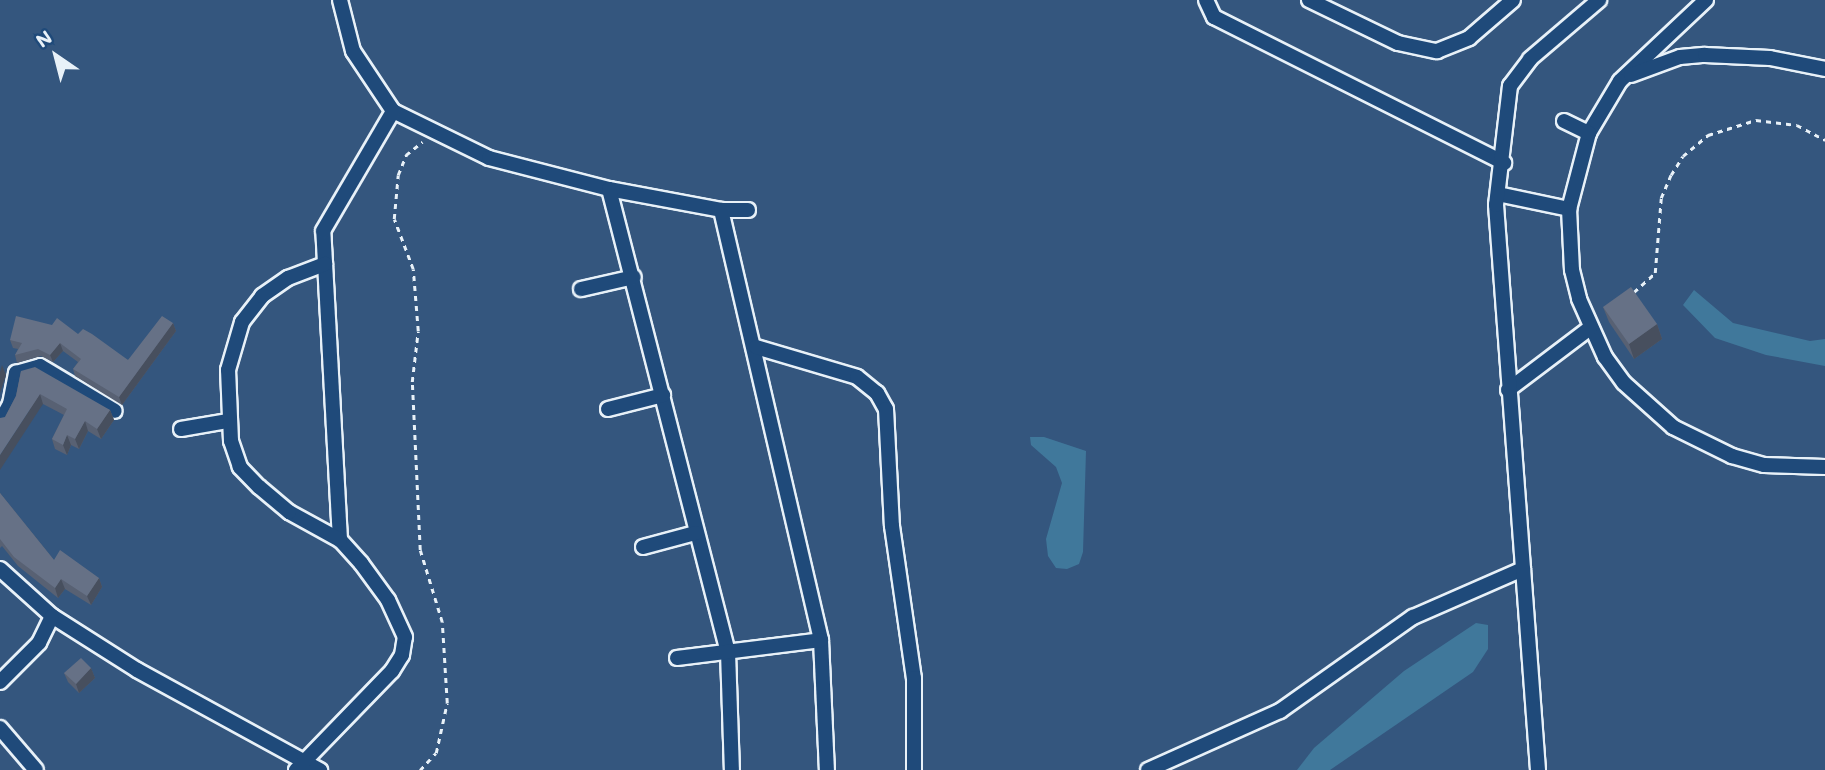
<!DOCTYPE html>
<style>
body{margin:0}
#map{position:relative;width:1825px;height:770px;overflow:hidden;background:#34567e;font-family:Mali,sans-serif}
div>[style]{position:absolute}
[style*='--x']{left:calc(var(--x)*1px);top:calc(var(--y)*1px);width:calc(var(--w)*1px);rotate:calc(var(--a)*1deg)}
.water>*{inset:0;background:#40789b}
.path>*{height:2.5px;margin-top:-1.25px;transform-origin:0;background:repeating-linear-gradient(90deg,#e8f1f8 0 5px,transparent 0 10px)}
.roads{filter:drop-shadow(2px 0 #e8f1f8) drop-shadow(-2px 0 #e8f1f8) drop-shadow(0 2px #e8f1f8) drop-shadow(0 -2px #e8f1f8)}
.minor>*{height:14px;margin:-7px;padding:0 7px;transform-origin:7px;border-radius:7px;background:#1f4a7a}
.wall>*{inset:0;background:#586173}
.shaded-wall>*{inset:0;background:#474f5e}
.building>*{inset:0;background:#667186}
span{translate:-50% -50%;white-space:nowrap;text-align:center;line-height:1.15;-webkit-text-stroke:6px #1f4a7a;paint-order:stroke}
.north{position:absolute;left:21px;top:21px;width:70px;height:70px;-webkit-text-stroke:5px #1f4a7a;paint-order:stroke;rotate:325deg;font-size:19px;font-weight:700;line-height:28px;text-align:center;color:#e8f1f8}
.north::after{content:'';display:block;margin:auto;width:24px;height:32px;background:#e8f1f8;clip-path:polygon(50% 0,100% 100%,50% 72%,0 100%)}
</style>
<div id="map">
<div class="water">
<div style="clip-path:polygon(1694px 290px,1733px 323px,1810px 341px,1825px 339px,1825px 366px,1766px 355px,1715px 338px,1683px 305px)"></div>
<div style="clip-path:polygon(1030px 437px,1044px 437px,1086px 451px,1083px 552px,1079px 564px,1067px 569px,1056px 568px,1048px 556px,1046px 539px,1062px 483px,1056px 467px,1031px 445px)"></div>
<div style="clip-path:polygon(1476px 623px,1488px 625px,1488px 649px,1473px 672px,1330px 770px,1297px 770px,1314px 748px,1404px 671px)"></div>
</div>
<div class="path">
<div style="--x:1634;--y:292;--w:28;--a:-42"></div>
<div style="--x:1655;--y:273;--w:75;--a:-85.4"></div>
<div style="--x:1661;--y:198;--w:25;--a:-67"></div>
<div style="--x:1671;--y:175;--w:22;--a:-58"></div>
<div style="--x:1683;--y:156;--w:33;--a:-40"></div>
<div style="--x:1708;--y:135;--w:50;--a:-17.4"></div>
<div style="--x:1756;--y:120;--w:41;--a:7"></div>
<div style="--x:1797;--y:125;--w:32;--a:28"></div>
<div style="--x:420;--y:770;--w:23;--a:-47"></div>
<div style="--x:436;--y:753;--w:51;--a:-77.6"></div>
<div style="--x:447;--y:703;--w:81;--a:-93.5"></div>
<div style="--x:442;--y:622;--w:75;--a:-107"></div>
<div style="--x:420;--y:550;--w:168;--a:-92.7"></div>
<div style="--x:412;--y:382;--w:51;--a:-83.3"></div>
<div style="--x:418;--y:331;--w:62;--a:-94.6"></div>
<div style="--x:413;--y:269;--w:53;--a:-110.8"></div>
<div style="--x:394;--y:219;--w:44;--a:-84.8"></div>
<div style="--x:398;--y:175;--w:22;--a:-68"></div>
<div style="--x:406;--y:155;--w:21;--a:-39"></div>
</div>
<div class="roads">
<div class="minor">
<div style="--x:340;--y:0;--w:53;--a:75.7"></div>
<div style="--x:353;--y:51;--w:72;--a:56.3"></div>
<div style="--x:393;--y:111;--w:107;--a:26.1"></div>
<div style="--x:489;--y:158;--w:124;--a:14.5"></div>
<div style="--x:609;--y:189;--w:114;--a:10.6"></div>
<div style="--x:721;--y:210;--w:27;--a:0"></div>
<div style="--x:1206;--y:0;--w:19;--a:65"></div>
<div style="--x:1214;--y:17;--w:325;--a:26.7"></div>
<div style="--x:1309;--y:0;--w:99;--a:25.8"></div>
<div style="--x:1398;--y:43;--w:40;--a:12"></div>
<div style="--x:1437;--y:51;--w:35;--a:-22"></div>
<div style="--x:1469;--y:38;--w:58;--a:-40.8"></div>
<div style="--x:1706;--y:0;--w:118;--a:136.7"></div>
<div style="--x:1620;--y:81;--w:61;--a:120.8"></div>
<div style="--x:1589;--y:133;--w:79;--a:104.7"></div>
<div style="--x:1569;--y:209;--w:61;--a:87.2"></div>
<div style="--x:1572;--y:270;--w:30;--a:76"></div>
<div style="--x:1579;--y:299;--w:64;--a:65.9"></div>
<div style="--x:1605;--y:357;--w:32;--a:54"></div>
<div style="--x:1624;--y:383;--w:66;--a:41.9"></div>
<div style="--x:1673;--y:427;--w:66;--a:26.2"></div>
<div style="--x:1732;--y:456;--w:33;--a:16"></div>
<div style="--x:1764;--y:465;--w:61;--a:1.9"></div>
<div style="--x:1631;--y:75;--w:52;--a:-20.2"></div>
<div style="--x:1680;--y:57;--w:25;--a:-5"></div>
<div style="--x:1705;--y:55;--w:65;--a:2.6"></div>
<div style="--x:1770;--y:58;--w:56;--a:11.3"></div>
<div style="--x:1564;--y:121;--w:28;--a:26"></div>
<div style="--x:609;--y:189;--w:478;--a:75.6"></div>
<div style="--x:728;--y:652;--w:118;--a:88.1"></div>
<div style="--x:1498;--y:194;--w:73;--a:11.9"></div>
<div style="--x:721;--y:210;--w:441;--a:76.9"></div>
<div style="--x:821;--y:640;--w:130;--a:87.4"></div>
<div style="--x:581;--y:289;--w:54;--a:-12.8"></div>
<div style="--x:756;--y:347;--w:105;--a:16.5"></div>
<div style="--x:857;--y:377;--w:26;--a:39"></div>
<div style="--x:877;--y:393;--w:18;--a:61"></div>
<div style="--x:886;--y:409;--w:117;--a:87.1"></div>
<div style="--x:892;--y:526;--w:154;--a:81.8"></div>
<div style="--x:914;--y:678;--w:92;--a:90"></div>
<div style="--x:1508;--y:390;--w:103;--a:-37.1"></div>
<div style="--x:608;--y:409;--w:57;--a:-14.3"></div>
<div style="--x:0;--y:422;--w:21;--a:-61"></div>
<div style="--x:10;--y:404;--w:32;--a:-79"></div>
<div style="--x:16;--y:373;--w:25;--a:-16"></div>
<div style="--x:40;--y:366;--w:87;--a:31"></div>
<div style="--x:181;--y:429;--w:48;--a:-9.7"></div>
<div style="--x:340;--y:540;--w:309;--a:-93.1"></div>
<div style="--x:323;--y:231;--w:139;--a:-59.7"></div>
<div style="--x:643;--y:547;--w:54;--a:-15.1"></div>
<div style="--x:0;--y:569;--w:70;--a:42.1"></div>
<div style="--x:52;--y:616;--w:101;--a:32.4"></div>
<div style="--x:137;--y:670;--w:209;--a:28.7"></div>
<div style="--x:677;--y:658;--w:145;--a:-7.1"></div>
<div style="--x:0;--y:682;--w:55;--a:-45"></div>
<div style="--x:39;--y:643;--w:30;--a:-64"></div>
<div style="--x:0;--y:728;--w:55;--a:49.4"></div>
<div style="--x:296;--y:770;--w:138;--a:-45.9"></div>
<div style="--x:392;--y:671;--w:19;--a:-58"></div>
<div style="--x:402;--y:655;--w:18;--a:-81"></div>
<div style="--x:405;--y:637;--w:41;--a:-114.7"></div>
<div style="--x:388;--y:600;--w:46;--a:-126.1"></div>
<div style="--x:361;--y:563;--w:31;--a:-132"></div>
<div style="--x:340;--y:540;--w:58;--a:-151.2"></div>
<div style="--x:289;--y:512;--w:39;--a:-140"></div>
<div style="--x:259;--y:487;--w:28;--a:-134"></div>
<div style="--x:240;--y:467;--w:28;--a:-109"></div>
<div style="--x:231;--y:441;--w:71;--a:-92.4"></div>
<div style="--x:228;--y:370;--w:50;--a:-73.7"></div>
<div style="--x:242;--y:322;--w:33;--a:-52"></div>
<div style="--x:262;--y:296;--w:32;--a:-35"></div>
<div style="--x:288;--y:278;--w:40;--a:-21"></div>
<div style="--x:1148;--y:770;--w:145;--a:-24.1"></div>
<div style="--x:1280;--y:711;--w:163;--a:-35.3"></div>
<div style="--x:1413;--y:617;--w:120;--a:-23.6"></div>
<div style="--x:1538;--y:770;--w:567;--a:-94.25"></div>
<div style="--x:1496;--y:205;--w:120;--a:-83.3"></div>
<div style="--x:1510;--y:86;--w:34;--a:-53"></div>
<div style="--x:1530;--y:59;--w:91;--a:-40.5"></div>
</div>
</div>
<div class="wall">
<div style="clip-path:polygon(1603px 307px,1657px 324px,1662px 339px,1634px 359px,1609px 322px)"></div>
<div style="clip-path:polygon(173px 323px,176px 331px,122px 405px,75px 376px,73px 369px,78px 362px,63px 351px,53px 362px,41px 356px,17px 363px,15px 355px,18px 349px,13px 348px,10px 340px,78px 334px,128px 360px)"></div>
<div style="clip-path:polygon(21px 371px,110px 410px,114px 420px,101px 439px,88px 431px,79px 449px,71px 445px,67px 455px,55px 449px,52px 439px,64px 415px,43px 404px,5px 417px,16px 396px)"></div>
<div style="clip-path:polygon(0 493px,54px 560px,99px 578px,102px 587px,91px 605px,65px 589px,58px 598px,18px 566px,2px 546px,0 548px)"></div>
<div style="clip-path:polygon(91px 668px,95px 678px,79px 693px,68px 682px,64px 673px)"></div>
</div>
<div class="shaded-wall">
<div style="clip-path:polygon(173px 323px,176px 331px,122px 405px,119px 397px)"></div>
<div style="clip-path:polygon(1657px 324px,1662px 339px,1634px 359px,1629px 344px)"></div>
<div style="clip-path:polygon(60px 343px,63px 351px,53px 362px,50px 355px)"></div>
<div style="clip-path:polygon(2px 365px,6px 375px,0 393px,0 372px)"></div>
<div style="clip-path:polygon(40px 394px,43px 404px,0 470px,0 455px)"></div>
<div style="clip-path:polygon(110px 410px,114px 420px,101px 439px,97px 429px)"></div>
<div style="clip-path:polygon(85px 421px,88px 431px,79px 449px,75px 439px)"></div>
<div style="clip-path:polygon(67px 435px,71px 445px,67px 455px,63px 445px)"></div>
<div style="clip-path:polygon(99px 578px,102px 587px,91px 605px,87px 596px)"></div>
<div style="clip-path:polygon(61px 579px,65px 589px,58px 598px,55px 588px)"></div>
<div style="clip-path:polygon(91px 668px,95px 678px,79px 693px,76px 684px)"></div>
</div>
<div class="building">
<div style="clip-path:polygon(1631px 287px,1657px 324px,1629px 344px,1603px 307px)"></div>
<div style="clip-path:polygon(16px 316px,52px 325px,57px 318px,78px 334px,83px 329px,92px 334px,128px 360px,162px 316px,173px 323px,119px 397px,73px 369px,81px 359px,60px 343px,50px 355px,38px 349px,15px 355px,22px 343px,10px 340px)"></div>
<div style="clip-path:polygon(35px 367px,110px 410px,97px 429px,85px 421px,75px 439px,67px 435px,63px 445px,52px 439px,67px 409px,40px 394px,0 455px,0 418px,5px 417px,16px 396px,21px 371px)"></div>
<div style="clip-path:polygon(0 493px,54px 560px,60px 550px,99px 578px,87px 596px,61px 579px,55px 588px,14px 557px,0 539px)"></div>
<div style="clip-path:polygon(81px 658px,91px 668px,76px 684px,64px 673px)"></div>
</div>
<div class="north">N</div>
</div>
